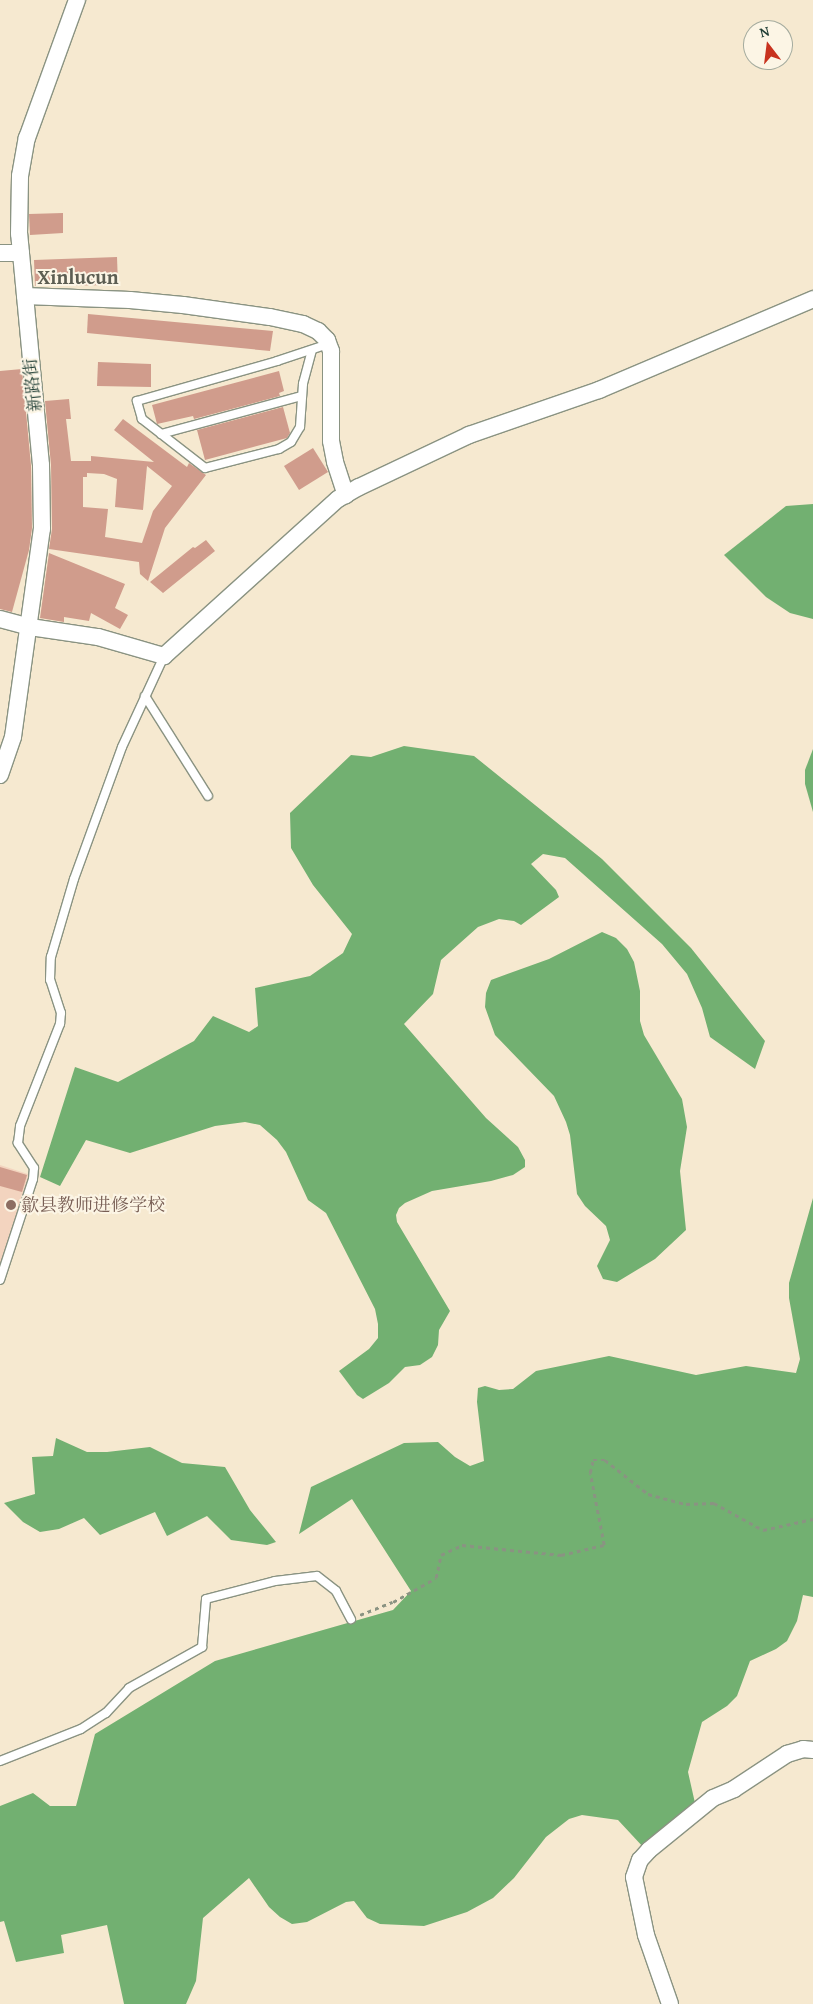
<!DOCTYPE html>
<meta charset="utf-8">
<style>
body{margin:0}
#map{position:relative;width:813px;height:2004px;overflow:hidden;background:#f6e9d0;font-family:"Gentium Book Plus","Noto Serif SC",serif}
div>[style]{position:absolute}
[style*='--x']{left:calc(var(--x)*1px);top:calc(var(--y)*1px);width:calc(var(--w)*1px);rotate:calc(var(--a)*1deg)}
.built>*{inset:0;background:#f3d4bf}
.forest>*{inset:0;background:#72b071}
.building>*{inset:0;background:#d09c8c}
.path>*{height:2.5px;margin-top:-1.25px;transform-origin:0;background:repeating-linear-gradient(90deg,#8a9382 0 4px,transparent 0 8px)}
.roads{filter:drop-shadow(1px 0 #8a9382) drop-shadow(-1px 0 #8a9382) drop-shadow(0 1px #8a9382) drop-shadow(0 -1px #8a9382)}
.service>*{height:8px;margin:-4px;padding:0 4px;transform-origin:4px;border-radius:4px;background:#fff}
.minor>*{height:16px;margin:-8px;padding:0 8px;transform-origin:8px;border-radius:8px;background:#fff}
.dots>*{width:14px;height:14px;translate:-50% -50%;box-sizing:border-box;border:2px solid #fcf5e5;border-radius:50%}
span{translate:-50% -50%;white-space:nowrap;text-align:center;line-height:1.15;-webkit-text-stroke:4px #fcf5e5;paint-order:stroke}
.street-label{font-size:18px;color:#1f3d34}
.education-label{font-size:18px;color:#785e54}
.left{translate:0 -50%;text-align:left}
.quarter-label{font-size:20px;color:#5d5e53;font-weight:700}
.north{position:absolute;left:743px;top:20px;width:50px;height:50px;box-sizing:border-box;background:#fcf5e5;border:1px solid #a4ab9e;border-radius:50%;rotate:345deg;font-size:14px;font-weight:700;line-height:20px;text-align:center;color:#1f3d34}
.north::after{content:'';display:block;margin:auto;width:18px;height:22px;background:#c8321e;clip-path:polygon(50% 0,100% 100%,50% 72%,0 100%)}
</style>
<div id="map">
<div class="built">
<div style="clip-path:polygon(0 1165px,31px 1175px,0 1271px)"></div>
</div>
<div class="forest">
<div style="clip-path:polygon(813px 504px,813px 619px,790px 613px,766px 597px,724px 555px,786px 506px)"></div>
<div style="clip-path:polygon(404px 746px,474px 756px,602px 859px,691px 948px,765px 1041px,755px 1069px,710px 1037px,702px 1008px,687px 974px,662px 944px,565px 858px,543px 854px,531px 864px,556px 890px,559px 897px,521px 925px,514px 921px,499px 919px,478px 927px,441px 960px,433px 994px,404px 1024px,486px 1118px,518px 1147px,525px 1160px,525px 1167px,513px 1175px,491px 1181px,432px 1191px,405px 1203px,399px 1208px,396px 1215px,397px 1222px,450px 1311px,439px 1330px,438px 1345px,432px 1357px,420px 1365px,405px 1367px,389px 1383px,363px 1399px,357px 1395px,339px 1371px,369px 1349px,378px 1338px,378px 1324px,375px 1309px,326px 1213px,308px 1200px,286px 1152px,277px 1140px,260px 1125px,245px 1122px,215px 1126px,130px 1153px,86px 1140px,60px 1186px,40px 1177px,75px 1067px,118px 1082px,194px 1041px,213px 1016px,249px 1032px,258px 1026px,255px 988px,310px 976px,343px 953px,352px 934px,313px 885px,291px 848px,290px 813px,351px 755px,371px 757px)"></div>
<div style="clip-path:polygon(813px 749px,813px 812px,805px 784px,805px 770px)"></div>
<div style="clip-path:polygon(602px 932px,616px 938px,627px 949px,634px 962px,640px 991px,640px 1021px,644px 1035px,682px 1099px,687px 1127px,680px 1171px,686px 1230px,655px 1259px,617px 1282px,603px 1279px,597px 1266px,610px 1240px,606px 1226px,585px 1206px,577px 1194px,570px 1135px,566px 1122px,554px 1096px,495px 1035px,485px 1007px,486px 993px,491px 980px,549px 959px)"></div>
<div style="clip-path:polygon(813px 1198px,813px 1597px,803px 1595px,797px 1621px,787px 1641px,776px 1649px,750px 1661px,737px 1696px,727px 1706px,702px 1722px,688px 1772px,695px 1803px,644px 1848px,618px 1820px,582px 1815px,569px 1819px,546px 1837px,514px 1878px,493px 1898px,467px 1912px,424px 1926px,380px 1924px,367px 1918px,354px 1901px,346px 1902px,307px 1922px,292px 1924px,280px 1917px,269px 1907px,249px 1878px,203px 1918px,196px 1981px,186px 2004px,124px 2004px,107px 1925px,61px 1935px,64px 1953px,16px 1962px,4px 1921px,0 1922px,0 1806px,33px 1793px,50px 1806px,76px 1806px,95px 1734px,215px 1661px,393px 1610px,411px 1591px,352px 1499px,299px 1534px,311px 1487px,404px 1443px,438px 1442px,455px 1457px,470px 1466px,484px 1461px,477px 1402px,478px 1388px,485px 1386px,499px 1390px,513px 1389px,536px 1371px,609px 1356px,696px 1375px,746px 1366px,796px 1373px,800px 1359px,789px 1298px,789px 1283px)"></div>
<div style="clip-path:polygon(56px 1438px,87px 1452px,107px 1452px,150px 1447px,182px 1463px,225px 1467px,250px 1510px,276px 1542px,267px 1545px,231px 1540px,207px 1516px,167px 1536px,155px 1512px,100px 1535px,84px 1518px,59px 1529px,40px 1532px,23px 1522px,4px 1503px,35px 1494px,32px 1457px,53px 1456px)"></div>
</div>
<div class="building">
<div style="clip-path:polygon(63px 213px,63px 233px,30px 235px,29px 214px)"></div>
<div style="clip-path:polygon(117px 257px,118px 285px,35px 286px,34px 260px)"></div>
<div style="clip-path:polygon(88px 314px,273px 331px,270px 351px,87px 333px)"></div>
<div style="clip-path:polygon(98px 362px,151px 364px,151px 387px,97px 386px)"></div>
<div style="clip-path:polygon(22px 369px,31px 466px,32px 528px,29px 550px,12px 612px,0 609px,0 371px)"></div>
<div style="clip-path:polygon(279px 371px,284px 391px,279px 393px,280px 396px,194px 419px,193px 416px,157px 424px,152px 405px)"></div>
<div style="clip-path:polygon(evenodd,69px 399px,71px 419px,66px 419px,71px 461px,91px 461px,91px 456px,154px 462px,114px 430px,123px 419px,187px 467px,189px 463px,206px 475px,165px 528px,148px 581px,140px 574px,139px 562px,49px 549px,52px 529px,51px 465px,45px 401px,69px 399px,147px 466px,172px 486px,153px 511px,142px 543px,105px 537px,108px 509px,83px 507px,83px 477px,87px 477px,87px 473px,104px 474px,117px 479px,115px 507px,143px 510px,147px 466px)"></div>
<div style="clip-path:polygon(283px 407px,290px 433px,287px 438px,205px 460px,197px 430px)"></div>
<div style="clip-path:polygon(313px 448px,328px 472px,299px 490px,284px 466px)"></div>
<div style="clip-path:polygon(206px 540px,215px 551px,163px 593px,150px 582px,193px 547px,195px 548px)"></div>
<div style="clip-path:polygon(49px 553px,125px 584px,115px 608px,128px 615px,120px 629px,91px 613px,89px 621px,64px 617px,64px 622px,40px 618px)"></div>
<div style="clip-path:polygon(0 1167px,27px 1175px,22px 1192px,0 1186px)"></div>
</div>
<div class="path">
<div style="--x:360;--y:1615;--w:35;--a:-22"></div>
<div style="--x:393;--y:1602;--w:49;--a:-29.2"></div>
<div style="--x:436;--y:1578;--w:24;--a:-78"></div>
<div style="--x:441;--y:1555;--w:23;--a:-25"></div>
<div style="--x:462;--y:1545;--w:100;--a:5.8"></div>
<div style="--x:561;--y:1555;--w:44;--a:-13.1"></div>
<div style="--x:604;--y:1545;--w:73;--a:-101"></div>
<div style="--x:590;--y:1473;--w:13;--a:-77"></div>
<div style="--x:593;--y:1460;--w:12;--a:0"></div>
<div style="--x:605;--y:1460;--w:55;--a:38.3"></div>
<div style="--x:648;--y:1494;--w:39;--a:15"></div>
<div style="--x:686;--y:1504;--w:28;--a:-2"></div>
<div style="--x:714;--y:1503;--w:56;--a:28.9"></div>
<div style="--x:763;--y:1530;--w:51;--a:-12.4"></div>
</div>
<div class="roads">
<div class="service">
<div style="--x:312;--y:350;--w:35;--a:105"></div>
<div style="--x:303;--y:384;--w:43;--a:94"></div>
<div style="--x:300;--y:427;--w:17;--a:121"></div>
<div style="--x:291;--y:442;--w:14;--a:150"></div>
<div style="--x:279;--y:449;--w:76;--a:165.6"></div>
<div style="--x:205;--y:468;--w:80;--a:-142.1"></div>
<div style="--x:142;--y:419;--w:19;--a:-106"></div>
<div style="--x:137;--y:401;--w:146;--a:-15.9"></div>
<div style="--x:277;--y:361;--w:54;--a:-18.4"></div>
<div style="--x:161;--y:434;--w:146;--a:-15.1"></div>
<div style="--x:145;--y:696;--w:118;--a:57.8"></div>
<div style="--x:0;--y:1280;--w:106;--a:-71.9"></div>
<div style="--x:33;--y:1179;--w:11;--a:-85"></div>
<div style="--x:34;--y:1168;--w:30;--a:-123"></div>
<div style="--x:18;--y:1143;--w:17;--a:-83"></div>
<div style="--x:20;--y:1126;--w:110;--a:-68.6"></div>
<div style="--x:60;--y:1024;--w:11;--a:-85"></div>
<div style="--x:61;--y:1013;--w:35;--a:-108"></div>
<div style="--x:50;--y:980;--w:23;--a:-88"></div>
<div style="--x:51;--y:957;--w:81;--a:-73.6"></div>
<div style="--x:74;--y:879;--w:140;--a:-70"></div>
<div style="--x:122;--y:747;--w:100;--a:-65.2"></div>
<div style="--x:0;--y:1761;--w:87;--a:-21.6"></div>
<div style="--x:81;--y:1729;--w:30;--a:-33"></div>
<div style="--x:106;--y:1713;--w:34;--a:-47"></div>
<div style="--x:129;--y:1688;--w:84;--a:-29.3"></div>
<div style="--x:202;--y:1647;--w:48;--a:-85.2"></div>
<div style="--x:206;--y:1599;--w:71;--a:-14.6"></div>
<div style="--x:275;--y:1581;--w:42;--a:-6.8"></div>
<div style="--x:317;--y:1576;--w:24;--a:38"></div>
<div style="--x:336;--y:1591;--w:32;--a:62"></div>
</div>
<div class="minor">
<div style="--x:0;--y:253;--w:21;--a:0"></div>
<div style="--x:25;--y:296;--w:105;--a:2.2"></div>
<div style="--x:130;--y:300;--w:53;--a:5.4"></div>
<div style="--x:183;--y:305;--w:88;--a:7.9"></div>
<div style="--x:270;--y:317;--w:34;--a:12"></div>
<div style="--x:303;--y:324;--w:17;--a:25"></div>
<div style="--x:318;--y:331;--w:13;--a:45"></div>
<div style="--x:327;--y:340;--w:12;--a:70"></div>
<div style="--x:331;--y:351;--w:90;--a:90"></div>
<div style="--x:331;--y:441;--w:21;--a:79"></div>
<div style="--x:335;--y:462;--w:35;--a:72"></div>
<div style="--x:0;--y:619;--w:31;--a:15"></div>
<div style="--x:30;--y:627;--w:69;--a:8.4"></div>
<div style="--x:98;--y:637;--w:69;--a:16.1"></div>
<div style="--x:164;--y:656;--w:234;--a:-42.1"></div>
<div style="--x:338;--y:499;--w:24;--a:-30"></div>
<div style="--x:359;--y:487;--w:122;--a:-25.3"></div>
<div style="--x:469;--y:435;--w:138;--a:-19.1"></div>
<div style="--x:599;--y:390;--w:233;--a:-23"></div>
<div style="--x:0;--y:775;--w:40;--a:-71.1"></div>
<div style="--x:13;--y:737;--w:210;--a:-82.1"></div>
<div style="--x:42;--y:529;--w:64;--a:-90.9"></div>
<div style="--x:41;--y:465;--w:232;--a:-95.4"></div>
<div style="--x:19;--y:234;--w:58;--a:-89"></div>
<div style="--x:20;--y:176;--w:39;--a:-80"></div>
<div style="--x:27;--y:138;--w:147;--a:-70.1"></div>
<div style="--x:670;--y:2004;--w:73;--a:-109.2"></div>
<div style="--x:646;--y:1935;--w:59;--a:-101.7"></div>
<div style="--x:634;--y:1877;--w:18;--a:-71"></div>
<div style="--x:640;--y:1860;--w:13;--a:-48"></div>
<div style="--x:649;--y:1850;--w:82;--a:-39.1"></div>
<div style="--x:713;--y:1798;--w:23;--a:-23"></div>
<div style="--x:734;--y:1789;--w:64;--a:-33.4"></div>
<div style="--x:787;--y:1754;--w:17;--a:-17"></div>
<div style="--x:803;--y:1749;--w:10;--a:6"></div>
</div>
</div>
<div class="dots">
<div style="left:11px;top:1205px;background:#8d6e63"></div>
</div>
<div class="street-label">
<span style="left:33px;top:385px;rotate:-96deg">新路街</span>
</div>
<div class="education-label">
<span class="left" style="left:21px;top:1205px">歙县教师进修学校</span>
</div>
<div class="quarter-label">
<span style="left:78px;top:276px">Xinlucun</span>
</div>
<div class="north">N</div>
</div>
